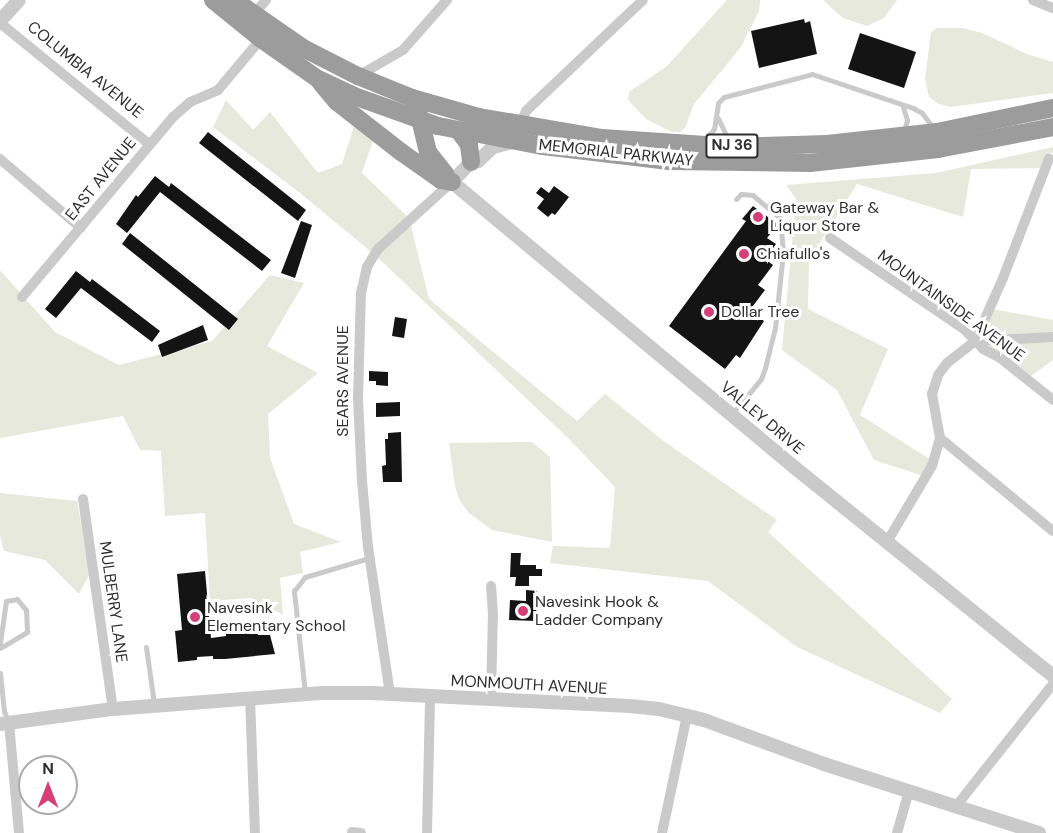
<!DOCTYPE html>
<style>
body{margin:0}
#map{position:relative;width:1053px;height:833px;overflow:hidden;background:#fff;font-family:"DM Sans",sans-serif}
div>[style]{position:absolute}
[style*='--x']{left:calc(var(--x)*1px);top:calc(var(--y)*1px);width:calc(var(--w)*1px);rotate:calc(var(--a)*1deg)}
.green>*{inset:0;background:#e7e9dc}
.building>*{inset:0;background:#141414}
.service>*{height:5px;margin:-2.5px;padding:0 2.5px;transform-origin:2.5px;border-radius:2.5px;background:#cacaca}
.minor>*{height:10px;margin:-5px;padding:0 5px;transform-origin:5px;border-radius:5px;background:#cacaca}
.tertiary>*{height:14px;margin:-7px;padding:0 7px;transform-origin:7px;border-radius:7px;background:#cacaca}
.trunk>*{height:18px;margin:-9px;padding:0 9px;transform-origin:9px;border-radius:9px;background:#9c9c9c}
.dots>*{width:16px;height:16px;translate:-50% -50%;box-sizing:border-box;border:3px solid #fff;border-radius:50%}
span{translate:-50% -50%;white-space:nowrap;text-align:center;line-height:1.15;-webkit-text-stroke:6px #fff;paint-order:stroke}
.shield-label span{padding:2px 4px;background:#fff;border:2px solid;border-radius:4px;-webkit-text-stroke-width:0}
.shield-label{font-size:15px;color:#2d2d2d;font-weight:700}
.street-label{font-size:16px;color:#2d2d2d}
.poi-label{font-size:16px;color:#2d2d2d}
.left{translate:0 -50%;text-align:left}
.north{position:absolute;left:18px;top:755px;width:60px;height:60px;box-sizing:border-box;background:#fff;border:2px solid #ababab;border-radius:50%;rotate:0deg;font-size:16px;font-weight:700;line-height:24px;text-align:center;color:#2d2d2d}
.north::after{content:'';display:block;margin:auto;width:21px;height:27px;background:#d53e76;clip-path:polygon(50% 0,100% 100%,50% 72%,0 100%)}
</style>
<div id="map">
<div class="green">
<div style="clip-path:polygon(727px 0,760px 0,759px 11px,741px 47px,694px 104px,685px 128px,680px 132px,672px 132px,646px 119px,628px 100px,629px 92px,667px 66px)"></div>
<div style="clip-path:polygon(823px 0,897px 0,884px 18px,867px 26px,843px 18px)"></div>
<div style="clip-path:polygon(937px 28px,963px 28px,982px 33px,1029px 55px,1053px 62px,1053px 93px,951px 107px,939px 104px,929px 97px,925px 79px,931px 32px)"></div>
<div style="clip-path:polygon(226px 100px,253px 130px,270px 112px,318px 173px,342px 164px,355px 123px,374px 137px,362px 173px,409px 218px,429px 299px,577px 421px,605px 394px,665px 442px,777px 520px,768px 532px,952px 699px,940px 713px,797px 647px,708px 581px,550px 563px,553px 546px,610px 548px,615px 487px,567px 437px,375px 255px,300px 193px,213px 127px)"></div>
<div style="clip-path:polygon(1053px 147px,1053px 153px,1049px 153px,1044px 168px,971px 169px,963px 217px,857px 184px,809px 260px,808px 309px,888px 349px,860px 415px,936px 463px,930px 478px,874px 460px,837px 390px,782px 350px,796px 199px,786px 185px,936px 173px)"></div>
<div style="clip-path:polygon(0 270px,55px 332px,119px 365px,212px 341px,270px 275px,304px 283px,267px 346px,318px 373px,268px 414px,270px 458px,294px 524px,341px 542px,300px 552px,303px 573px,280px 578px,283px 615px,251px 598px,210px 601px,205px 513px,165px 516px,161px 451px,140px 450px,123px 416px,0 438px)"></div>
<div style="clip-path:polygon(992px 309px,1053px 320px,1053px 360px,1027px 379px,976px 341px)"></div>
<div style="clip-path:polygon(532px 442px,550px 457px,552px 542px,492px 530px,469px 513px,460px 501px,455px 486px,449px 443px)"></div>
<div style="clip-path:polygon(0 493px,77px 501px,90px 573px,79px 594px,45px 560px,4px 551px,0 535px)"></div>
</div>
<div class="building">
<div style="clip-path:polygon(804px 19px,805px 23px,810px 21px,817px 54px,759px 68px,751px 31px)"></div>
<div style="clip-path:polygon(860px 33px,916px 52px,904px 88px,848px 69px)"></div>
<div style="clip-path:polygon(208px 132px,306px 210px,298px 221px,199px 143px)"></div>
<div style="clip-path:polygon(155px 176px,169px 187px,171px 183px,271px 260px,262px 271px,160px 192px,127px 233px,116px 224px,136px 195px,138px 197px)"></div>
<div style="clip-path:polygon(554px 186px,569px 197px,555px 215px,552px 213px,548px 217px,537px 208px,544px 199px,536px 193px,541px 187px,549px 193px)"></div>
<div style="clip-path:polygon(753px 206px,776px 223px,776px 227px,767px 238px,776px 244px,765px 259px,773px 265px,758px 285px,765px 290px,750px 310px,764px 321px,740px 358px,736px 355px,725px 369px,669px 326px,746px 221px,742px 219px)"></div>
<div style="clip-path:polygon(301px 221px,312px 225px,295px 278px,281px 273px)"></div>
<div style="clip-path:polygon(130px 233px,238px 319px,229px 330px,122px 244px)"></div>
<div style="clip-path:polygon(76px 271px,90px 282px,92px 279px,160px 331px,152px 342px,81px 288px,56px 318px,45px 309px)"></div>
<div style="clip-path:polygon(395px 317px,407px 319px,404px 338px,392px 336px)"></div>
<div style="clip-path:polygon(203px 325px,208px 340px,162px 357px,158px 345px)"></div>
<div style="clip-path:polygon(369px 371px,388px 372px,388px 386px,376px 385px,376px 381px,369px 381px)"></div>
<div style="clip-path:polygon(400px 402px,400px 416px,376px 417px,376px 403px)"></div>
<div style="clip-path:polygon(401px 432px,402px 482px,383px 482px,382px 466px,386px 465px,385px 439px,388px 439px,388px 433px)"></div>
<div style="clip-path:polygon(511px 553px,521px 553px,520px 565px,536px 565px,536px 569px,542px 569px,542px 576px,529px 576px,529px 586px,515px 586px,516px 577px,510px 577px)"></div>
<div style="clip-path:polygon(205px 571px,211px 638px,226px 636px,226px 633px,257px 630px,258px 635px,270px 635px,275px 654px,225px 659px,213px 659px,213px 656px,197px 657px,197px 660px,178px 662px,175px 631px,182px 630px,177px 574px)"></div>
<div style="clip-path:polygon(526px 590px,537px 591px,536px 621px,509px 620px,510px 600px,526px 601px)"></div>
</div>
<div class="service">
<div style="--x:903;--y:107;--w:14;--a:73"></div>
<div style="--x:907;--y:120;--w:11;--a:105"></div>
<div style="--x:718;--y:118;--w:26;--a:65"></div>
<div style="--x:703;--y:141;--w:16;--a:-47"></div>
<div style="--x:714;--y:129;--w:26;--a:-81"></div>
<div style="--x:718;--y:103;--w:8;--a:-45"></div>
<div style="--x:724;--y:97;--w:91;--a:-14.6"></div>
<div style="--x:812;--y:74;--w:107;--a:18.6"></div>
<div style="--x:913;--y:108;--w:10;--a:29"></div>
<div style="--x:922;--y:113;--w:20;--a:53"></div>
<div style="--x:732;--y:414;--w:45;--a:-50.4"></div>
<div style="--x:761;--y:379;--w:12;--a:-70"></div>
<div style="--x:765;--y:368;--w:41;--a:-76"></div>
<div style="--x:775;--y:328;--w:76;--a:-84"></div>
<div style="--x:783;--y:252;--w:34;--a:-95"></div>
<div style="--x:780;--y:218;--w:35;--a:-140"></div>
<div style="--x:753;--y:195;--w:12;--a:-175"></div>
<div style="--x:741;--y:194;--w:7;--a:135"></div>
<div style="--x:0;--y:643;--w:42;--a:-81.9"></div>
<div style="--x:6;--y:601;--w:11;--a:-10"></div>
<div style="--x:17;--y:599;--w:14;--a:51"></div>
<div style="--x:26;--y:610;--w:22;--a:87"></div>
<div style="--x:27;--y:632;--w:31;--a:149"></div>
<div style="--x:146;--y:647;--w:58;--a:82"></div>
<div style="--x:0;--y:673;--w:38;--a:84"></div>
<div style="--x:4;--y:711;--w:11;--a:68"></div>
<div style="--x:305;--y:693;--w:103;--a:-96.2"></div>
<div style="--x:294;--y:591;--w:18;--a:-52"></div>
<div style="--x:305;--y:577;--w:67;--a:-16.5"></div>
</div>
<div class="minor">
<div style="--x:1033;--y:0;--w:22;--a:22"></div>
<div style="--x:253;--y:15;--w:20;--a:-49"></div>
<div style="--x:0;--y:23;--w:192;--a:39.1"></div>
<div style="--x:358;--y:76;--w:52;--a:-30"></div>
<div style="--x:403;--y:50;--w:67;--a:-48.7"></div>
<div style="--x:520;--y:124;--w:14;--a:-65"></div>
<div style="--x:526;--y:111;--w:161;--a:-43.5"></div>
<div style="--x:0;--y:159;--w:106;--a:40.4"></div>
<div style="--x:830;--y:238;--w:162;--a:34.2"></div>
<div style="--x:964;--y:329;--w:28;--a:46"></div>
<div style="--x:983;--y:349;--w:18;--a:27"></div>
<div style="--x:999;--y:357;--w:69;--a:38.5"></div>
<div style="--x:22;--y:297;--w:235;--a:-50"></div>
<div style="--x:173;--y:117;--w:23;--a:-41"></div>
<div style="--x:190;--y:102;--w:30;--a:-23"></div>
<div style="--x:218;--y:90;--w:67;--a:-49.9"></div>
<div style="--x:975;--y:341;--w:69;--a:-66"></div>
<div style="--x:1003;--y:278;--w:128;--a:-68.9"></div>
<div style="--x:940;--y:438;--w:146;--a:39.5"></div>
<div style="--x:83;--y:499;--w:212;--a:81.9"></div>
<div style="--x:887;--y:542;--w:88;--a:-59.4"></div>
<div style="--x:932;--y:466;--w:29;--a:-74"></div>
<div style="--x:940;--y:438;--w:45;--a:-100.3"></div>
<div style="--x:932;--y:394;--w:20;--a:-72"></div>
<div style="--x:938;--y:375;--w:15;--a:-53"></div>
<div style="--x:947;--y:363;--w:36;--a:-38"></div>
<div style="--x:975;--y:341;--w:78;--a:-2.9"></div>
<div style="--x:390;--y:694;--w:149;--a:-98.5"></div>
<div style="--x:368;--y:547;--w:66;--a:-95.2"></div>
<div style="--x:362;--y:481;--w:83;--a:-92.8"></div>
<div style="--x:358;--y:398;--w:105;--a:-88.4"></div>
<div style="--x:361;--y:293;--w:27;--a:-77"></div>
<div style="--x:367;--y:267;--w:21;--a:-59"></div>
<div style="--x:378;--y:249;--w:100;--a:-42.2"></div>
<div style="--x:250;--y:697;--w:136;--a:87.9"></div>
<div style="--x:491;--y:699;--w:85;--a:-88.7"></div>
<div style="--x:493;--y:614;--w:28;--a:-94"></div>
<div style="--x:9;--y:723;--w:110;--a:84.8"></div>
<div style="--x:957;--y:805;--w:154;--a:-51.6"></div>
<div style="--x:352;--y:832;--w:9;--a:6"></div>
<div style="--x:427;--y:833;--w:137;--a:-88.7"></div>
<div style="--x:662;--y:833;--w:121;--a:-78"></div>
<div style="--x:897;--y:833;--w:44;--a:-74.1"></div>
</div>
<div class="tertiary">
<div style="--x:0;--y:21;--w:28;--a:-48"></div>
<div style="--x:512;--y:142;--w:20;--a:165"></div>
<div style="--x:493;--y:147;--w:21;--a:137"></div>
<div style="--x:478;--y:161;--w:7;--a:172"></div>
<div style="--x:471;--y:162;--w:28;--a:134"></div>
<div style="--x:452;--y:182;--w:445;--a:39.8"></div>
<div style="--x:794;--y:467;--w:333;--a:38.9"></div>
<div style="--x:0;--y:724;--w:114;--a:-7.6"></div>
<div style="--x:113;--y:709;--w:210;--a:-4.4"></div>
<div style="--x:322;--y:693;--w:50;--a:0"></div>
<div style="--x:372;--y:693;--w:258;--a:2.9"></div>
<div style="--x:630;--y:706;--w:29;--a:6"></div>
<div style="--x:659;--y:709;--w:46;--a:13.7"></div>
<div style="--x:704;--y:720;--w:128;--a:20.1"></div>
<div style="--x:824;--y:764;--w:226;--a:17.8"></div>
</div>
<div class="trunk">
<div style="--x:213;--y:0;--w:62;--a:39.1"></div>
<div style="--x:261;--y:39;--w:70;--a:35.1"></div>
<div style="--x:318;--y:79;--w:40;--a:25"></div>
<div style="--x:354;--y:96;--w:89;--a:19.7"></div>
<div style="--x:438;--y:126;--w:107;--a:10.8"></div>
<div style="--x:543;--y:146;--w:127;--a:6.8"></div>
<div style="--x:669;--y:161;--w:141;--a:0.8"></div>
<div style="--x:810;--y:163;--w:129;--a:-6.2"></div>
<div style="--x:938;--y:149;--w:117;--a:-10.8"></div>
<div style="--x:234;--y:0;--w:84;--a:34.8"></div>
<div style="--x:303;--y:48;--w:62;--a:27"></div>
<div style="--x:358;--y:76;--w:58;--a:22.2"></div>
<div style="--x:412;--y:98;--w:70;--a:15.8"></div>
<div style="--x:479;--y:117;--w:125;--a:9.7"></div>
<div style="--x:602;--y:138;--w:133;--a:3.9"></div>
<div style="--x:735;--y:147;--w:92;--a:-1.9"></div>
<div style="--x:827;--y:144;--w:111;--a:-6.2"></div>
<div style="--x:937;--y:132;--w:118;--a:-11.7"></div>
<div style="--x:321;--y:83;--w:25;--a:50"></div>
<div style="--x:337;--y:102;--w:81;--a:38"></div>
<div style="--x:401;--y:152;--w:49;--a:35"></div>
<div style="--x:441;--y:180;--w:11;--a:10"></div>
<div style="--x:418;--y:111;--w:42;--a:76.3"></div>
<div style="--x:428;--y:152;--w:29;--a:52"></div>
<div style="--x:459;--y:131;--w:17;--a:54"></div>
<div style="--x:469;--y:145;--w:17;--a:83"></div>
</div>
<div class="dots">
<div style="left:758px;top:217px;background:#d53e76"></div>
<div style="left:744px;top:254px;background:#d53e76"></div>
<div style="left:709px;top:312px;background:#d53e76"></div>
<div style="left:523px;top:611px;background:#d53e76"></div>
<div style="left:195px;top:617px;background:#d53e76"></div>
</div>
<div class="shield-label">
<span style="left:732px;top:146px">NJ 36</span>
</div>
<div class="street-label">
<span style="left:85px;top:70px;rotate:39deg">COLUMBIA AVENUE</span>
<span style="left:616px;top:153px;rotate:6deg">MEMORIAL PARKWAY</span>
<span style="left:101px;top:179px;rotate:-51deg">EAST AVENUE</span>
<span style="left:951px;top:306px;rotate:36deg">MOUNTAINSIDE AVENUE</span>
<span style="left:343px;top:381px;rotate:-90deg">SEARS AVENUE</span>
<span style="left:762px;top:418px;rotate:40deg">VALLEY DRIVE</span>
<span style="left:113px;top:602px;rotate:82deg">MULBERRY LANE</span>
<span style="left:529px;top:685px;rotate:3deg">MONMOUTH AVENUE</span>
</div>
<div class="poi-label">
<span class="left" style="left:770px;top:217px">Gateway Bar &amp;<br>Liquor Store</span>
<span class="left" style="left:756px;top:254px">Chiafullo's</span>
<span class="left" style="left:721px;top:312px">Dollar Tree</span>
<span class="left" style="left:535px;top:611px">Navesink Hook &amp;<br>Ladder Company</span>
<span class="left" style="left:207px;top:617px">Navesink<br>Elementary School</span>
</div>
<div class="north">N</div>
</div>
